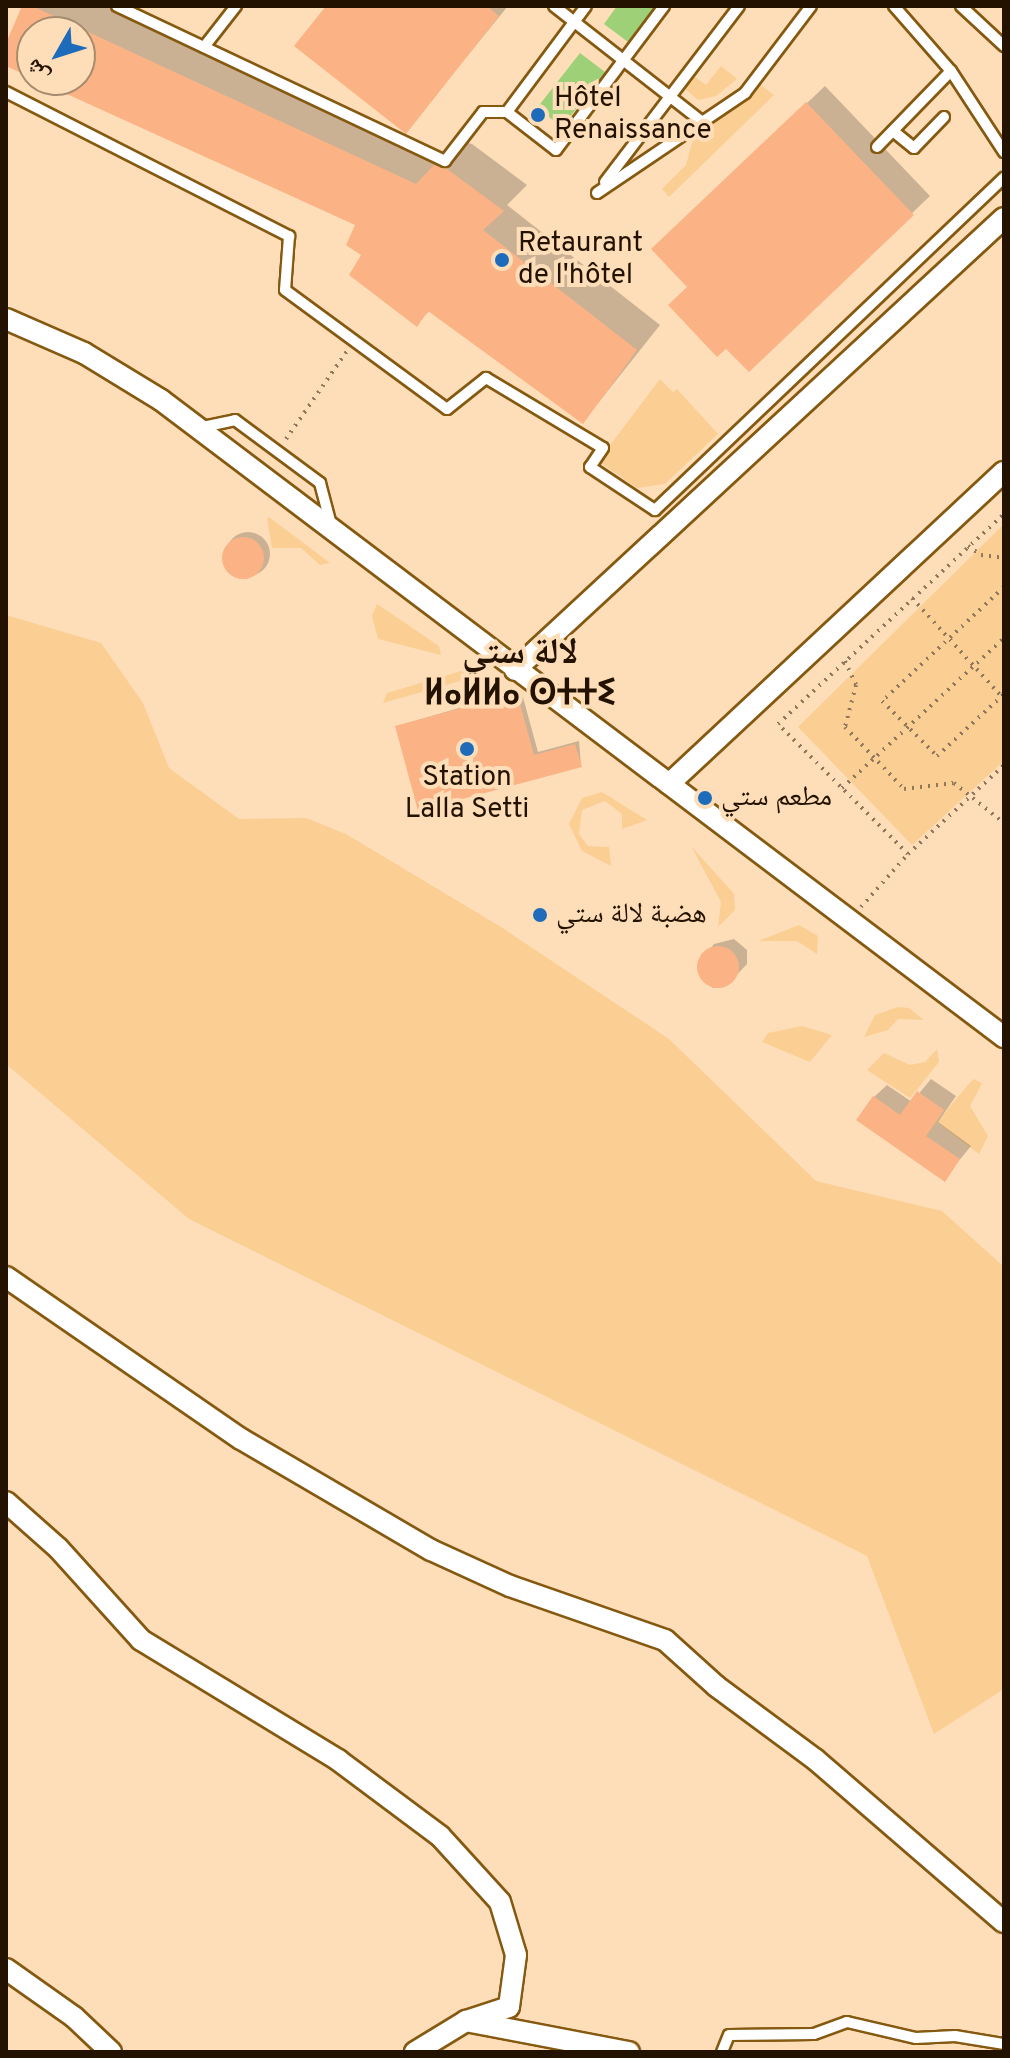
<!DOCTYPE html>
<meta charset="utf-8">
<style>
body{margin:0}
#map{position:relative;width:1010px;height:2058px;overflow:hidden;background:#fddeb9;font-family:Overpass,"Noto Naskh Arabic","Noto Sans Tifinagh",sans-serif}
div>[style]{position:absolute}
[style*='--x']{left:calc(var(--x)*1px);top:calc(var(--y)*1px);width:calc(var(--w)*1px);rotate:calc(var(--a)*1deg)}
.green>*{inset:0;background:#fbce94}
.water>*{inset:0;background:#9dd077}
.shadow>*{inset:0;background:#0003}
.round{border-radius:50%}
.building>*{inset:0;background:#fbb385}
.path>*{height:4px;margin-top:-2px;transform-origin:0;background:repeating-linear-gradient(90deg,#91785d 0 2px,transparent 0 8px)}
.roads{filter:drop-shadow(2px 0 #855910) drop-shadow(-2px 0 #855910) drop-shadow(0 2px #855910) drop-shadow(0 -2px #855910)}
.service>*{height:10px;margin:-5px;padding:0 5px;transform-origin:5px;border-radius:5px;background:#fff}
.minor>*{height:20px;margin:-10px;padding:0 10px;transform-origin:10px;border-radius:10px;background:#fff}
.dots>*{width:22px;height:22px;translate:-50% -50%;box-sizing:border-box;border:4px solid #fddeb9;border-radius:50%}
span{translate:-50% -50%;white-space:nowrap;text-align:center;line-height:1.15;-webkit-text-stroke:8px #fddeb9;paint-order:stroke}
.poi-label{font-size:28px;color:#241200}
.left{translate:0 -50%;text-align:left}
.district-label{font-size:36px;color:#241200;font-weight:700}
.frame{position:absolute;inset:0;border:8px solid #241200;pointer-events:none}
.north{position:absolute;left:16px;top:16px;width:80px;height:80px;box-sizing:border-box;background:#fddeb9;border:2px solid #a68c6f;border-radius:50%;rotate:231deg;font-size:22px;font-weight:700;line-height:32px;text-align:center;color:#241200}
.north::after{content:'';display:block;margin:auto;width:28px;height:36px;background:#1d6bba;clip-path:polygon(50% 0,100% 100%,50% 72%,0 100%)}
</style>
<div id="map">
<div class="green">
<div style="clip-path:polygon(721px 66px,737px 79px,716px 96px,698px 100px,684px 88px,694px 76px,706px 85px)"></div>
<div style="clip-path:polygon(758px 83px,774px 95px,669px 197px,662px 189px,686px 165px,696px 127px)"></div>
<div style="clip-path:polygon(660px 379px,673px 392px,677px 389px,718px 434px,665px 484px,637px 488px,598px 461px)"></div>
<div style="clip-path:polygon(267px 518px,269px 517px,330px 563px,320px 565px,301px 548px,272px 548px)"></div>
<div style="clip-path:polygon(1004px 524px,1004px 761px,912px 845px,798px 727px)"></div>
<div style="clip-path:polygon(377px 604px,439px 646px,441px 655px,378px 639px,372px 616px)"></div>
<div style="clip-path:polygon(6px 615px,101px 643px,143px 703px,169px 768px,239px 819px,306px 818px,346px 834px,501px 927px,669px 1039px,816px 1181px,942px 1211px,1003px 1266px,1004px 1689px,934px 1734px,867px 1556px,189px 1219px,6px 1064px)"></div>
<div style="clip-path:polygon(468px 669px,478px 676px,383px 703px,387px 693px)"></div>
<div style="clip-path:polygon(602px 792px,647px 820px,622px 829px,622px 814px,605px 801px,582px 810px,579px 834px,588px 846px,609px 847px,611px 866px,582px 851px,569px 824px,582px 798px)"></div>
<div style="clip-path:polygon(691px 846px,734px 894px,735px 910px,718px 927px,721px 902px)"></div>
<div style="clip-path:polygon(799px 925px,818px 936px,817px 954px,797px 941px,758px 941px)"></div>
<div style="clip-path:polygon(898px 1007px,909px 1008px,924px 1020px,898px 1019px,888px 1030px,864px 1037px,875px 1015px)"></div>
<div style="clip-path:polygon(802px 1026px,832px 1035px,810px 1062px,762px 1042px,768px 1033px)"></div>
<div style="clip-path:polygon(937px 1049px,939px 1062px,910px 1098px,867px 1070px,884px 1053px,910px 1065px,925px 1062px)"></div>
<div style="clip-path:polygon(973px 1079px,982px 1083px,970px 1106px,988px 1136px,979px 1154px,937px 1122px)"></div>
</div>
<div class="water">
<div style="clip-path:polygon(617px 6px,655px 6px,628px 42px,604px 24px)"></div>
<div style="clip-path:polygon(580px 53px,605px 72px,562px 127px,537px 108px)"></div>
</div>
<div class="shadow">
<div style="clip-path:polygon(25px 6px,110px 6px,442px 160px,461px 141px,472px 144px,527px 185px,507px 205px,660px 325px,583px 422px,430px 310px,417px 324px,364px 255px,358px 224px,41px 80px,80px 80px,80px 32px,32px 32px,32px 76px,6px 64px,6px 48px)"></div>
<div style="clip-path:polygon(328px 6px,508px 6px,406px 131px)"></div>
<div style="clip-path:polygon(825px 86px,930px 196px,749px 369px,690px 286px,671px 232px)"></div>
<div class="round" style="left:226px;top:532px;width:44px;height:44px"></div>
<div style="clip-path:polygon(521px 690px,538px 752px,579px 741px,581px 765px,397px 726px)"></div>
<div style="clip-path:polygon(734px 939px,747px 950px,747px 964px,729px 983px,713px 988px,701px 978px,699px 964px,714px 944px)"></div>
<div style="clip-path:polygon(931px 1079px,956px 1096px,938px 1122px,971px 1146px,944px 1179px,874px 1097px,887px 1085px,912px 1102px)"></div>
</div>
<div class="building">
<div style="clip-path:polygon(22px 6px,32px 6px,416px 184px,434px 165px,447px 169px,504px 211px,483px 230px,637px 350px,583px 424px,428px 311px,417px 327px,349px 275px,361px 255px,346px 245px,355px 225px,36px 80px,80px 80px,80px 32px,32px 32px,32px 78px,6px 66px,6px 43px)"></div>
<div style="clip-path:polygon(326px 6px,487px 6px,499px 16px,406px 134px,294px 46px)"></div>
<div style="clip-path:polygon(806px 102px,914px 215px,749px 372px,726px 349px,717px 357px,668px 305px,687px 287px,651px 249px)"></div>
<div class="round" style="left:222px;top:537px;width:42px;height:42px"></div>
<div style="clip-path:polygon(517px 693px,534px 755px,575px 744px,582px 767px,418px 811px,395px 726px)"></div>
<div class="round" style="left:697px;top:946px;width:42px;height:42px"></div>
<div style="clip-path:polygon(917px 1091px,944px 1110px,926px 1136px,960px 1159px,945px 1182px,856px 1120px,873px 1096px,900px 1115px)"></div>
</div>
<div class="path">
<div style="--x:286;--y:439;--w:107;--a:-55.3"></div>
<div style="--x:968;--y:546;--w:16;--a:35"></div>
<div style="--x:981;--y:555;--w:23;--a:7"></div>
<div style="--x:1004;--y:587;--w:167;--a:136.9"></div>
<div style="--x:882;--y:701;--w:78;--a:45"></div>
<div style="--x:937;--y:756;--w:91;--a:-42.8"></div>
<div style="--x:912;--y:598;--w:137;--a:47.7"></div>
<div style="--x:845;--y:661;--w:26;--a:65"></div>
<div style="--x:856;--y:685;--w:43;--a:104.7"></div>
<div style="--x:845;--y:727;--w:86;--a:46.4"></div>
<div style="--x:904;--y:789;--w:50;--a:-6.8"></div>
<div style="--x:954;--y:783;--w:64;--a:38.7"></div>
<div style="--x:842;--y:788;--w:221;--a:-42.8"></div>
<div style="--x:908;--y:854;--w:184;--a:-135"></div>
<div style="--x:778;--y:724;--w:309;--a:-42.9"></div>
<div style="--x:861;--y:907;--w:71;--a:-48.4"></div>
<div style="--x:908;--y:854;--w:131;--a:-42.8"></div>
</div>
<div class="roads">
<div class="service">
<div style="--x:117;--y:6;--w:363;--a:25.3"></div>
<div style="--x:445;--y:161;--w:62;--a:-52.2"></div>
<div style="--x:483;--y:112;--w:24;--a:0"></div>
<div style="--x:507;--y:112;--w:62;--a:37.8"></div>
<div style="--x:556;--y:150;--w:180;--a:-53.1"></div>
<div style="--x:554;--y:6;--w:187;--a:38"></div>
<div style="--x:894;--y:6;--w:86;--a:48.8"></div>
<div style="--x:951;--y:71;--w:97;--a:56.8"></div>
<div style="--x:961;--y:6;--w:59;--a:42.9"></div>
<div style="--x:204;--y:47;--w:52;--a:-52"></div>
<div style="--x:6;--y:92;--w:318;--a:27"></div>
<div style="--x:289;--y:236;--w:54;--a:94.2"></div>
<div style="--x:285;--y:290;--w:201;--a:36.3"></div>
<div style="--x:447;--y:409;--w:50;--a:-38.5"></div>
<div style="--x:486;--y:378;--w:136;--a:30.9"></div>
<div style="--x:603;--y:448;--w:23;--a:124"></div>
<div style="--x:590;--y:467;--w:78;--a:33.5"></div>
<div style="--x:655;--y:510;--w:482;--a:-43.6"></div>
<div style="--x:507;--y:112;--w:132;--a:-53.3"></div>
<div style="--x:893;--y:131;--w:27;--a:39"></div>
<div style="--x:914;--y:148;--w:43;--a:-45.9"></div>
<div style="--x:877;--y:147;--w:106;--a:-45.8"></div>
<div style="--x:605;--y:182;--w:221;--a:-52.7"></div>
<div style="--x:597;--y:193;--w:179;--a:-34"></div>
<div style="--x:745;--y:93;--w:109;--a:-52.8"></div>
<div style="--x:198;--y:428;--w:38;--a:-12"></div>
<div style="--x:235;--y:420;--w:106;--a:36.5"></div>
<div style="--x:320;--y:483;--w:43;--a:75.3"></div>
<div style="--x:722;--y:2052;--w:18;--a:-68"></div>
<div style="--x:729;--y:2035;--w:85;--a:-0.7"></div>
<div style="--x:814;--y:2034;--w:35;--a:-20"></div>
<div style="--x:847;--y:2022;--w:71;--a:13.1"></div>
<div style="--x:916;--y:2038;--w:39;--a:-3"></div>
<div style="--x:955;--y:2036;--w:50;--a:9.3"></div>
</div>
<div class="minor">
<div style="--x:6;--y:319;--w:85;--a:23.6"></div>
<div style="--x:84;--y:353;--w:90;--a:31.4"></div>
<div style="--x:161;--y:400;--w:1057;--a:37.08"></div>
<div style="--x:515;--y:670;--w:666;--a:-42.75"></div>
<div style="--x:669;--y:784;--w:458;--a:-43"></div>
<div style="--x:6;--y:1277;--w:285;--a:34.6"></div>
<div style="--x:241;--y:1439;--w:220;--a:30.3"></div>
<div style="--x:431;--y:1550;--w:87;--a:24.5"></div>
<div style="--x:510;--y:1586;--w:164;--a:19.2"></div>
<div style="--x:665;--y:1640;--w:69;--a:42"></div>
<div style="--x:716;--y:1686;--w:124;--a:36.5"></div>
<div style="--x:816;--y:1760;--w:248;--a:40.8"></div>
<div style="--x:6;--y:1502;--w:69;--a:41.5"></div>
<div style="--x:58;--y:1548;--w:124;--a:47.9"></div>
<div style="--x:141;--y:1640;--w:231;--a:31.3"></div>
<div style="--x:338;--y:1760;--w:127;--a:36.7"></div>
<div style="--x:440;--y:1836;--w:89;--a:47.7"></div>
<div style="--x:500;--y:1902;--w:55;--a:73.2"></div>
<div style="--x:516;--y:1955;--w:52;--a:97.7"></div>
<div style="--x:509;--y:2007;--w:45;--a:162"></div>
<div style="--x:466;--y:2021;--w:60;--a:148.7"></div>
<div style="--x:6;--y:1969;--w:83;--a:35.2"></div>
<div style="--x:74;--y:2017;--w:51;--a:43.4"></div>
<div style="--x:466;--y:2021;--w:166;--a:10.8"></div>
</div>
</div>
<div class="dots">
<div style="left:538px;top:115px;background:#1d6bba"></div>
<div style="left:502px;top:260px;background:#1d6bba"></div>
<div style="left:467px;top:749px;background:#1d6bba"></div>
<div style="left:705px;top:798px;background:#1d6bba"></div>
<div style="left:540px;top:915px;background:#1d6bba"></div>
</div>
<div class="poi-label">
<span class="left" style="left:554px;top:115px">Hôtel<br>Renaissance</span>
<span class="left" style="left:518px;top:260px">Retaurant<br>de l'hôtel</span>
<span style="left:467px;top:794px">Station<br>Lalla Setti</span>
<span class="left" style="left:721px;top:798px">مطعم ستي</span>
<span class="left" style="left:556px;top:915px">هضبة لالة ستي</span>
</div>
<div class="district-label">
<span style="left:520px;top:675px">لالة ستي<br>ⵍⴰⵍⵍⴰ ⵙⵜⵜⵉ</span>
</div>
<div class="frame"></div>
<div class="north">ش</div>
</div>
